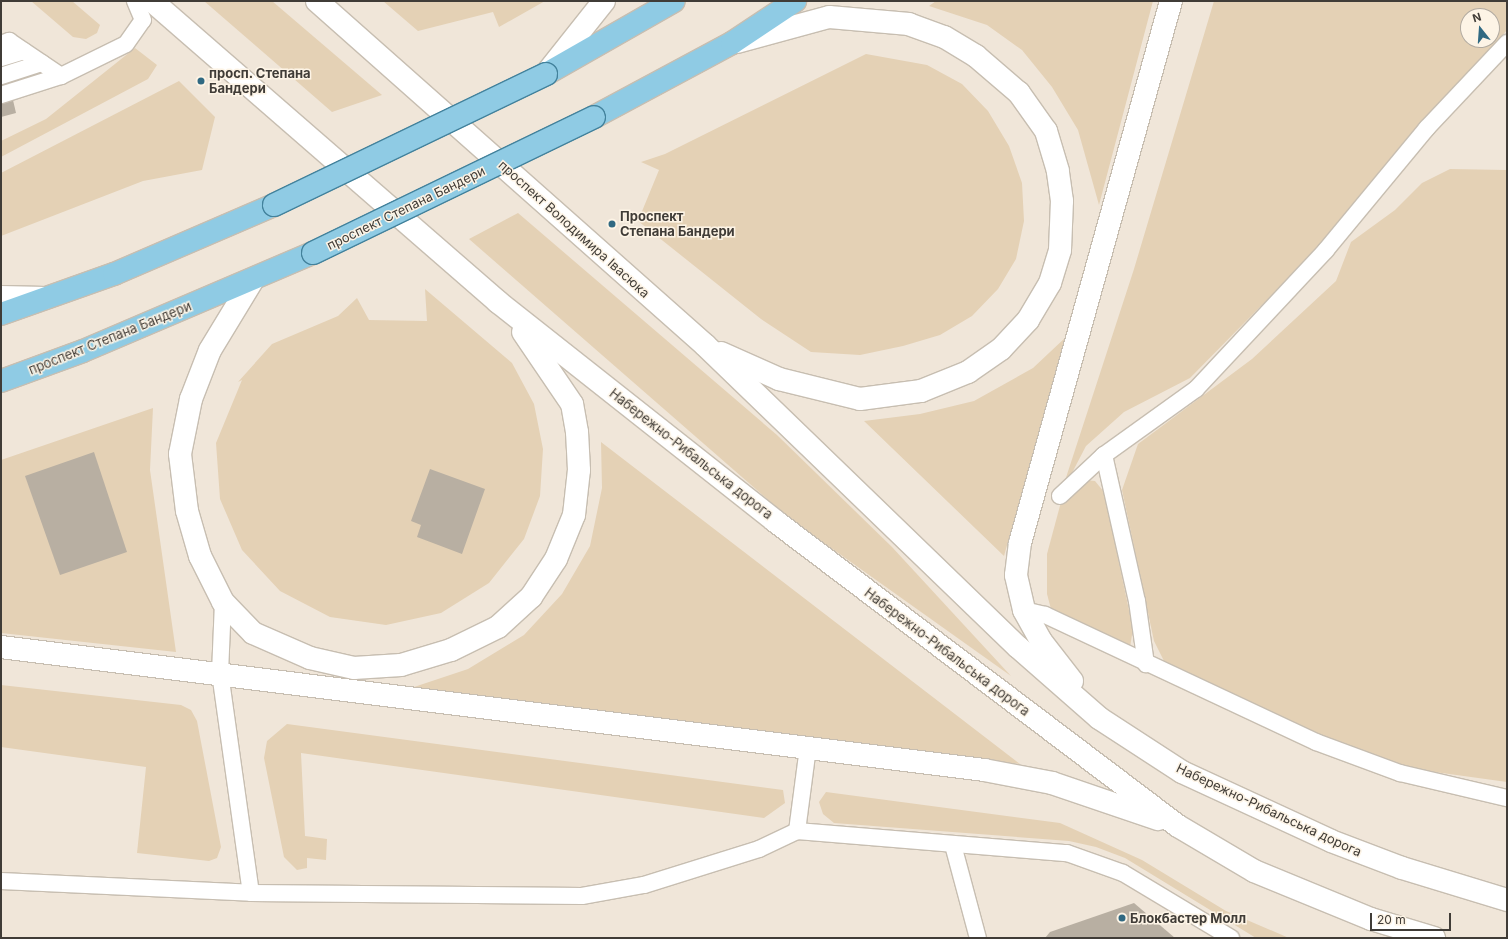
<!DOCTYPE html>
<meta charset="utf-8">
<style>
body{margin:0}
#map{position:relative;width:1508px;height:939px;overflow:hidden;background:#f0e6d9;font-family:Inter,sans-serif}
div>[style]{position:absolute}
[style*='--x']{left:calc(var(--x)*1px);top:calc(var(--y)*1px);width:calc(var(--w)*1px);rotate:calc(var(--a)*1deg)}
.green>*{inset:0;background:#e4d1b5}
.building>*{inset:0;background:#b8afa2}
.roads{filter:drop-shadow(1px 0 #c7beb1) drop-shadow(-1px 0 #c7beb1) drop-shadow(0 1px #c7beb1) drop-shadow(0 -1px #c7beb1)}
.lane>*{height:16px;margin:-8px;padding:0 8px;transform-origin:8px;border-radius:8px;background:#fff}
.secondary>*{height:22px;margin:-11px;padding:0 11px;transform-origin:11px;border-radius:11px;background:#fff}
.primary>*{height:22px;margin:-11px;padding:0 11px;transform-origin:11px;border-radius:11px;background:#8fcbe4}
.bridges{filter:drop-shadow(1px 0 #43829c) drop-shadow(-1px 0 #43829c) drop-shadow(0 1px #43829c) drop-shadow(0 -1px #43829c)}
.primary-bridge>*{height:22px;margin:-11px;padding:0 11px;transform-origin:11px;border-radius:11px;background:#8fcbe4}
.dots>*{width:11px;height:11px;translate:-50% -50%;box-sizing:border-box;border:2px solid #fdf4e6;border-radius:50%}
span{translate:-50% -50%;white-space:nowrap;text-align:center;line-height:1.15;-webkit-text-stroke:3px #fdf4e6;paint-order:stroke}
.poi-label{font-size:13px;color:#403c37;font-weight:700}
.left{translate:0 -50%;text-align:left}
.street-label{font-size:13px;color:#403c37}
.frame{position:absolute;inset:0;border:2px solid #403c37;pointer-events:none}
.north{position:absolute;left:1460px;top:8px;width:40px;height:40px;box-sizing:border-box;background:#fdf4e6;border:1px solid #b1aaa0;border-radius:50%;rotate:343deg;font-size:11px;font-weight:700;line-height:16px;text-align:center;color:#403c37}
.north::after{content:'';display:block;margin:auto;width:14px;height:18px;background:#306982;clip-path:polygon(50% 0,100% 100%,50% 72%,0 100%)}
.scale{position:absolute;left:1370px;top:913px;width:81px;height:18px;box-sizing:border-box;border:2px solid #403c37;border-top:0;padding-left:5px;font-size:12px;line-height:14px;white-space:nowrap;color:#403c37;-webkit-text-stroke:3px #fdf4e6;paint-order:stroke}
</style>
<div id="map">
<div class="green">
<div style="clip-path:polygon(31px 1px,72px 1px,100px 25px,97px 33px,86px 39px,73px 37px)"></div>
<div style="clip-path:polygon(204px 1px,272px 1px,382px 95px,332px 112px)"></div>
<div style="clip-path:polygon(383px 1px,545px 1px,499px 27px,493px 12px,418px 31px)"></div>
<div style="clip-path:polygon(936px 1px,1153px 1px,1099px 205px,1078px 130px,1052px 87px,1022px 50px,987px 25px,929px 6px)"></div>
<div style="clip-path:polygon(evenodd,1214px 1px,1507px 1px,1507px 30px,1319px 247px,1190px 378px,1124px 412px,1086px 446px,1060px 496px,1134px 269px,1214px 1px,1468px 16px,1492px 16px,1492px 40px,1468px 40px,1468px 16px)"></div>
<div style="clip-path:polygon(135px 48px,157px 65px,148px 79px,1px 157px,1px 141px,46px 119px)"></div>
<div style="clip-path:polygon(866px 54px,927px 65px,962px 84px,988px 111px,1009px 146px,1022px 183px,1024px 221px,1016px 259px,998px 289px,972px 316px,940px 335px,903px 346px,860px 355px,811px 352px,761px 319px,638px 221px,659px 170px,641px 162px,665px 154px)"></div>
<div style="clip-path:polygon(179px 81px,215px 117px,202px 170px,143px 181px,1px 236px,1px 173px)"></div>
<div style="clip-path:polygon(1450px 169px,1507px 170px,1507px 782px,1406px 768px,1313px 734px,1166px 665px,1154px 641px,1122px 490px,1138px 444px,1252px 359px,1336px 281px,1351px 242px,1395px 210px,1422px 183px)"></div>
<div style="clip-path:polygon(518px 213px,777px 435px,892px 547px,1011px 676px,789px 518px,469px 239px)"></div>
<div style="clip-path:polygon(425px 289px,512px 363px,534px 404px,543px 449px,540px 496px,524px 539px,489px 583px,441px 613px,386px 625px,330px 617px,280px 591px,242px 550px,220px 499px,216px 443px,242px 380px,238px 382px,272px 344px,338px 316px,357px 298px,369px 320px,427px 321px)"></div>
<div style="clip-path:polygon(1066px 337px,1004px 556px,864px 421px,920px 414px,974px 401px,1033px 368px)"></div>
<div style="clip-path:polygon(153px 408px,150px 470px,176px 652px,1px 633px,1px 460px)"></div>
<div style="clip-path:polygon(601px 442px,1020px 764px,405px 690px,468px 669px,524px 635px,562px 594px,590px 546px,602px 488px)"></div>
<div style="clip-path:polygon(1085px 480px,1095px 481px,1104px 492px,1133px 629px,1130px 647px,1051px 609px,1047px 594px,1047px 554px,1061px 502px)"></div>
<div style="clip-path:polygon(1px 685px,181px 705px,191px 710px,197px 721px,221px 847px,217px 858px,209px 861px,137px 853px,146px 767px,1px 747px)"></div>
<div style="clip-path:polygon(287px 724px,783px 790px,785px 803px,764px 818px,301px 753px,305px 836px,327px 839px,326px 860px,307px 858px,307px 868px,297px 870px,284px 857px,264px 758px,267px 741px)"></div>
<div style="clip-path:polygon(826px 792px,1060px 823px,1142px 860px,1226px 911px,1289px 938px,1256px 938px,1125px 858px,1096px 847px,1069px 841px,834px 823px,823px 814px,819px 802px)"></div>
</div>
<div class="building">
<div style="clip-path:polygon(1px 48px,16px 113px,1px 117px)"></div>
<div style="clip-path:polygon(94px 452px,127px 552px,60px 575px,25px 476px)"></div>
<div style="clip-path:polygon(430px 469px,485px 489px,462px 554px,417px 537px,421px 525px,411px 521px)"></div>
<div style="clip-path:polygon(1134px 903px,1175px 938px,1045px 938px,1050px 932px)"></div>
</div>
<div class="roads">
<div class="lane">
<div style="--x:1;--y:44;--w:9;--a:-21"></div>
<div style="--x:9;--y:41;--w:63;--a:33.9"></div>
<div style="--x:61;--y:76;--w:72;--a:-26.2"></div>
<div style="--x:126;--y:44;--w:29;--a:-55"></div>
<div style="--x:143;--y:20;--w:21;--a:-113"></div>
<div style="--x:1;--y:58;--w:24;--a:-17"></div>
<div style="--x:1;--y:76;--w:43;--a:-17.6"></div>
<div style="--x:1;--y:95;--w:63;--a:-17.6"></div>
<div style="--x:1098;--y:461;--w:8;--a:-45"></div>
<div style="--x:1104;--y:455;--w:150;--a:77.3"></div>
<div style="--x:1137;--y:601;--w:64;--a:81.9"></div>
<div style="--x:1060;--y:496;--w:60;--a:-43"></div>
<div style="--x:1104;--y:455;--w:113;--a:-35.7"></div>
<div style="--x:1196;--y:389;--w:190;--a:-46.9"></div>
<div style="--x:1326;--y:250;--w:158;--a:-50.4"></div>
<div style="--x:1427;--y:128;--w:117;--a:-46.7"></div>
<div style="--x:223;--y:602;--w:71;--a:92.4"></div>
<div style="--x:220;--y:673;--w:222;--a:82"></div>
<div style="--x:1024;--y:610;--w:22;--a:13"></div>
<div style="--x:1045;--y:615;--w:299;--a:25.1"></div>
<div style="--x:1316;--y:742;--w:90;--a:20.3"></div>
<div style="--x:1400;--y:773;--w:110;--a:13.2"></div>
<div style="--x:797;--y:831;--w:84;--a:-82.5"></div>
<div style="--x:953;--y:845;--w:96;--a:75"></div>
<div style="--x:1;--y:881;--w:250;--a:2.7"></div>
<div style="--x:251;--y:893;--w:331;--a:0.5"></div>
<div style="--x:582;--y:896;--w:63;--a:-10.1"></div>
<div style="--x:644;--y:885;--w:121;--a:-17.4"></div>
<div style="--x:759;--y:849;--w:42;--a:-25.3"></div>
<div style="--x:797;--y:831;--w:271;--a:4.7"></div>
<div style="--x:1067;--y:853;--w:59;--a:19.7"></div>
<div style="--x:1123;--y:873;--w:126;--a:31"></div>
</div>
<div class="secondary">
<div style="--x:152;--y:1;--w:459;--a:41"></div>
<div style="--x:498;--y:302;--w:353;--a:38.3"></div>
<div style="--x:775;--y:521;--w:505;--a:37.12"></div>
<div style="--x:1178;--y:826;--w:88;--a:30.6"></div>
<div style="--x:1254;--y:871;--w:126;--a:22.3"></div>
<div style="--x:1371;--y:919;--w:66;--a:16.8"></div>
<div style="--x:317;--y:1;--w:519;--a:41.56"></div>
<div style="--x:705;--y:345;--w:435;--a:44"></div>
<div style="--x:1018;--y:647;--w:108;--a:41.2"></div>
<div style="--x:1099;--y:718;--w:99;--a:33"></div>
<div style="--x:1182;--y:772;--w:164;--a:24.8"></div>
<div style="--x:1331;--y:841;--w:76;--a:20.8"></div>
<div style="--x:1402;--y:868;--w:110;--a:16.9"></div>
<div style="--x:546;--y:74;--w:93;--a:-51.5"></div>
<div style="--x:252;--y:281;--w:81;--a:121.3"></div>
<div style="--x:210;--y:350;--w:53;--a:111.2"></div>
<div style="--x:191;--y:399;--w:56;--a:101.3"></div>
<div style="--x:180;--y:454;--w:57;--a:83"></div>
<div style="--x:187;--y:511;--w:47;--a:73.9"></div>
<div style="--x:200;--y:556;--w:51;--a:63.4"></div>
<div style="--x:223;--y:602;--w:43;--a:45.9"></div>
<div style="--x:253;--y:633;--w:62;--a:23.7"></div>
<div style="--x:310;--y:658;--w:45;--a:12.8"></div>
<div style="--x:354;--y:668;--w:47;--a:-3.7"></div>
<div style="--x:401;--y:665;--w:52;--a:-16.7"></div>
<div style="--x:451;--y:650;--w:52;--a:-26.1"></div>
<div style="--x:498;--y:627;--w:45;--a:-42.3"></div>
<div style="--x:531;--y:597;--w:45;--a:-56.7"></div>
<div style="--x:556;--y:559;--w:48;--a:-67.8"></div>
<div style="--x:574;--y:515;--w:45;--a:-83.7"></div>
<div style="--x:579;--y:470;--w:38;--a:-93"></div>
<div style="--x:577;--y:432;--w:28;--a:-100"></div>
<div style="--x:572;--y:404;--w:87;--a:-124.2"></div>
<div style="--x:1;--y:297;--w:44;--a:1.3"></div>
<div style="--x:721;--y:353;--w:64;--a:24.1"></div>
<div style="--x:779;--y:379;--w:83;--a:13.9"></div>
<div style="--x:860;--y:399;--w:62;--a:-7.5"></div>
<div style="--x:921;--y:391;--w:51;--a:-22"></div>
<div style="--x:968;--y:372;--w:40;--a:-34.9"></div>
<div style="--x:1001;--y:349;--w:40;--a:-47"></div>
<div style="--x:1028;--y:320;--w:43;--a:-59.3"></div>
<div style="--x:1050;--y:283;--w:34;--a:-73"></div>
<div style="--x:1060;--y:250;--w:49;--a:-87.7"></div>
<div style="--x:1062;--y:201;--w:30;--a:-98"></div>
<div style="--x:1058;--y:171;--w:42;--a:-106.7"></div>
<div style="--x:1046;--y:131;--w:47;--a:-125.4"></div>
<div style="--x:1019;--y:93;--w:57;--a:-139.3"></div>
<div style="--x:976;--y:56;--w:37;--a:-149"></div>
<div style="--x:944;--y:37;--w:37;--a:-160"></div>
<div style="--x:909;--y:24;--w:80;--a:-175"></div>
<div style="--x:829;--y:17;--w:95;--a:164.8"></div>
<div style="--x:1;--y:647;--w:991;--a:7.13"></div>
<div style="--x:984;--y:770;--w:69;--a:10.8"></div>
<div style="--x:1052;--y:783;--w:112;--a:18.8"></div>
<div style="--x:1072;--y:681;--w:51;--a:-127.8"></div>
<div style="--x:1041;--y:641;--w:35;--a:-119"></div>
<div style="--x:1024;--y:610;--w:36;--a:-103"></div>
<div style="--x:1016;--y:575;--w:32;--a:-83"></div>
<div style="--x:1020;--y:543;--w:563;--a:-74.43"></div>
</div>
<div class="primary">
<div style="--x:546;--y:74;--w:147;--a:-29.7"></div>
<div style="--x:594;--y:117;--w:157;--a:-28.2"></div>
<div style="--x:732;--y:43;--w:76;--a:-33.7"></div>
<div style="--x:1;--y:314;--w:120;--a:-19.5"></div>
<div style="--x:114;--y:274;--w:174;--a:-23.3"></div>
<div style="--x:1;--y:381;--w:87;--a:-20.1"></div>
<div style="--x:83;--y:351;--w:250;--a:-23.1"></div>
</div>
</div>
<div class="bridges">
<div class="primary-bridge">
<div style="--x:274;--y:205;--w:302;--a:-25.7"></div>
<div style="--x:313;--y:253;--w:312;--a:-25.8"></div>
</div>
</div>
<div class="dots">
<div style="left:201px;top:81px;background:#306982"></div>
<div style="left:612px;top:224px;background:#306982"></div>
<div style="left:1122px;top:918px;background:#306982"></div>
</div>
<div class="poi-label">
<span class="left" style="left:209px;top:81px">просп. Степана<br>Бандери</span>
<span class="left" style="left:620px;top:224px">Проспект<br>Степана Бандери</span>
<span class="left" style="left:1130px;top:918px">Блокбастер Молл</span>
</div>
<div class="street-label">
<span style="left:406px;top:208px;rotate:-26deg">проспект Степана Бандери</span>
<span style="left:574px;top:229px;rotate:42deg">проспект Володимира Івасюка</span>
<span style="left:110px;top:338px;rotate:-22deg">проспект Степана Бандери</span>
<span style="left:691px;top:454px;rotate:38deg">Набережно-Рибальська дорога</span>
<span style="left:947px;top:652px;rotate:37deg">Набережно-Рибальська дорога</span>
<span style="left:1269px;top:810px;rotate:25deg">Набережно-Рибальська дорога</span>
</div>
<div class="frame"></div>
<div class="north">N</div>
<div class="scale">20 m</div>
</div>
